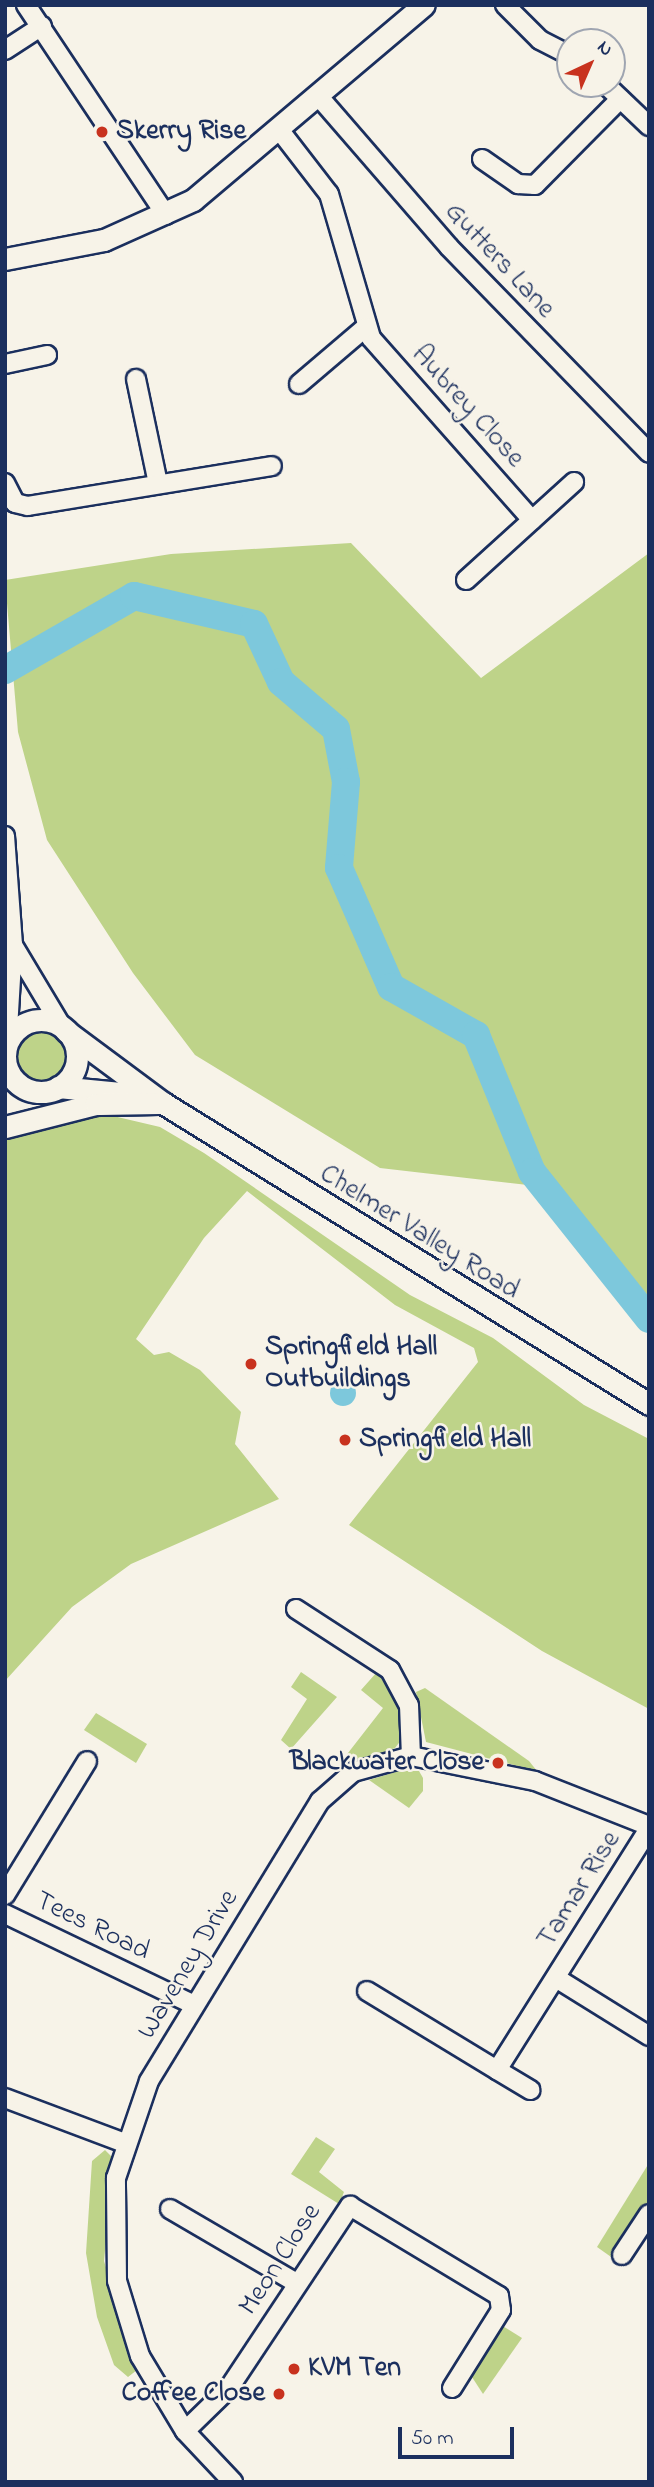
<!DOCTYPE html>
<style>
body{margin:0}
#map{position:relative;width:654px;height:2487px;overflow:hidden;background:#f7f3e8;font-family:"Indie Flower",sans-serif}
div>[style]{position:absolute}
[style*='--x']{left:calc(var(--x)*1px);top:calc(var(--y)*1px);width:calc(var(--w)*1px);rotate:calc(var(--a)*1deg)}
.green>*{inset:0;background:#bed389}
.round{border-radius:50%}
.water>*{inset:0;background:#7dc8dc}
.river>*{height:28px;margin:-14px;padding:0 14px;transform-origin:14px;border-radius:14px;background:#7dc8dc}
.roads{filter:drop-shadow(2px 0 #1b2f5e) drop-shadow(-2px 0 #1b2f5e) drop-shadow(0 2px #1b2f5e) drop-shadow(0 -2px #1b2f5e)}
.minor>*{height:18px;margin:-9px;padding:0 9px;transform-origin:9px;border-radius:9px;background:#f7f3e8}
.major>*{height:21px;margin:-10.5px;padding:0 10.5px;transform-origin:10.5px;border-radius:10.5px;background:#f7f3e8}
.major>.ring{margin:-10.5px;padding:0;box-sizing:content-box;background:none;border:21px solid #f7f3e8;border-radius:50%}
.dots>*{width:19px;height:19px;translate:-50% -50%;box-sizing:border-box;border:4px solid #f7f3e8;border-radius:50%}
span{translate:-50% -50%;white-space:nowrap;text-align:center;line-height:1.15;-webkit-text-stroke:5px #f7f3e8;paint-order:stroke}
.poi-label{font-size:28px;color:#1b2f5e;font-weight:700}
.left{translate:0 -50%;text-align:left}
.right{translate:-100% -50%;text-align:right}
.street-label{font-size:28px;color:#1b2f5e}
.frame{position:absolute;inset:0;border:7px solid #1b2f5e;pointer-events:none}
.north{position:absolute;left:556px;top:28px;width:70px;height:70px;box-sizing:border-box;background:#f7f3e8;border:2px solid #9fa5b1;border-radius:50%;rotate:44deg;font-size:19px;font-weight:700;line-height:28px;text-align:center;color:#1b2f5e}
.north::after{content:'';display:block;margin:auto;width:24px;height:32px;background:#c8321e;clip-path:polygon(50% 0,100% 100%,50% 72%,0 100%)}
.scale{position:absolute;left:398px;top:2427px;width:116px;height:32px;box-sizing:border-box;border:4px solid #1b2f5e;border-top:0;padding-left:9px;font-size:21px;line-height:24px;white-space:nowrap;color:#1b2f5e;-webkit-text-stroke:5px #f7f3e8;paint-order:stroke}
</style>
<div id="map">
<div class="green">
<div style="clip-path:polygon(351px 543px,481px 678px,649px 553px,649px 1297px,554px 1188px,380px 1168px,195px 1055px,133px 973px,47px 840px,18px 732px,5px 580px,171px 554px)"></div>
<div class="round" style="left:16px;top:1031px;width:50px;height:50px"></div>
<div style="clip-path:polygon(109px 1115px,160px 1127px,204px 1153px,410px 1295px,493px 1338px,584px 1405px,649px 1439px,649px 1709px,542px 1651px,349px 1525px,478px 1362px,474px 1348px,395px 1305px,247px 1191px,204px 1238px,136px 1339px,154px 1355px,169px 1352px,200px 1370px,241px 1412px,235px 1444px,279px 1499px,131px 1564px,72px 1607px,5px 1681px,5px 1133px,50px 1120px)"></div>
<div style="clip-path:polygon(301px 1672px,337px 1697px,291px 1749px,281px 1740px,307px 1699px,291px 1687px)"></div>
<div style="clip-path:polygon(377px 1672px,401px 1708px,402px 1739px,395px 1748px,346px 1767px,341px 1762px,383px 1708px,361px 1690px)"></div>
<div style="clip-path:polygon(425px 1688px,529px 1761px,537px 1771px,426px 1742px,416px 1692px)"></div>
<div style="clip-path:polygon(96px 1713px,147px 1744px,136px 1763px,84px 1730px)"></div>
<div style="clip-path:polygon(399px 1771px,419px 1771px,423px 1778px,423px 1791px,409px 1808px,369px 1780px)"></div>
<div style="clip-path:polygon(316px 2137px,335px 2149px,319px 2172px,344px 2192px,339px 2204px,291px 2174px)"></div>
<div style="clip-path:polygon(105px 2150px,114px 2159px,104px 2261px,137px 2370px,128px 2377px,114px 2365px,97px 2317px,86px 2253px,92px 2161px)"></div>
<div style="clip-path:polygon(649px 2163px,649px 2202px,614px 2259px,597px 2247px)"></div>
<div style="clip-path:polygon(501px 2325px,522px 2338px,483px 2394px,470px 2374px)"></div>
</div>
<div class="water">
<div class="round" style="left:330px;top:1380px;width:26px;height:26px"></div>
</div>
<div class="river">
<div style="--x:5;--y:670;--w:149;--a:-29.8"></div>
<div style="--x:134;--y:596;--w:123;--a:13.1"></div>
<div style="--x:254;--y:624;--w:64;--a:65"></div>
<div style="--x:281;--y:682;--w:72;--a:40.5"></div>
<div style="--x:336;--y:729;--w:54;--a:79.3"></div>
<div style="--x:346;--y:782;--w:86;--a:94.7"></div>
<div style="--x:339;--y:868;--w:130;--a:66.4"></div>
<div style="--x:391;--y:987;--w:98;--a:29.5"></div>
<div style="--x:476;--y:1035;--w:148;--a:67.8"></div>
<div style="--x:532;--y:1172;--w:188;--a:51.5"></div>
</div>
<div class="roads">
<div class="minor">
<div style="--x:26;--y:5;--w:252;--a:56.3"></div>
<div style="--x:505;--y:5;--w:49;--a:45"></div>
<div style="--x:540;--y:40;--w:34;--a:27"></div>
<div style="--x:5;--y:50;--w:44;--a:-33"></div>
<div style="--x:605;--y:84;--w:61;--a:43.7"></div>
<div style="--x:320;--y:98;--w:197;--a:49.1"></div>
<div style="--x:449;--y:247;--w:287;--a:45.8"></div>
<div style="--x:281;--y:132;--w:78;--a:52.3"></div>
<div style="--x:329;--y:194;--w:150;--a:73.7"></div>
<div style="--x:371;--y:338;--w:243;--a:48.5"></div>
<div style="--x:482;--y:159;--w:44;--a:34.8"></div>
<div style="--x:518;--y:184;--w:17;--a:3"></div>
<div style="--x:535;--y:185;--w:121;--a:-45.3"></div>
<div style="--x:5;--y:364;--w:43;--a:-12.1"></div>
<div style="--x:136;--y:379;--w:106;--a:78.1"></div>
<div style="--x:299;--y:384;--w:88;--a:-40.4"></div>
<div style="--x:5;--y:483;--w:22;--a:63"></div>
<div style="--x:15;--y:503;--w:13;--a:13"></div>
<div style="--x:28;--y:506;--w:247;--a:-9.3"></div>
<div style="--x:466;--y:580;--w:146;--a:-42.2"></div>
<div style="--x:5;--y:836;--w:109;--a:85.8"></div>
<div style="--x:13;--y:945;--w:102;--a:93.4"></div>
<div style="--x:13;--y:945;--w:96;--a:59.1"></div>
<div style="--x:296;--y:1609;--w:112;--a:33"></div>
<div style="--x:390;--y:1670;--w:40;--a:62"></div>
<div style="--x:409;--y:1705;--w:51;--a:87.8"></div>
<div style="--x:5;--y:1895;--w:157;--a:-58.5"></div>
<div style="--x:5;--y:1914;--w:210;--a:25.7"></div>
<div style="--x:556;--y:1978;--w:110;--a:31.9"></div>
<div style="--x:367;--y:1991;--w:152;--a:31.3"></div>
<div style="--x:497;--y:2070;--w:285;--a:-57.8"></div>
<div style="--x:497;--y:2070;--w:39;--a:31"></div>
<div style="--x:5;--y:2098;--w:128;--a:20.6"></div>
<div style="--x:170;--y:2209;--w:145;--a:30.3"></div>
<div style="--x:622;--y:2255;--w:49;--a:-56.6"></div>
<div style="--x:185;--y:2431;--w:62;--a:-44.3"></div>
<div style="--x:229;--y:2388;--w:219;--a:-56.4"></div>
<div style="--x:350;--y:2206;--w:174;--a:31.1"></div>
<div style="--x:499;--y:2296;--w:14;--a:82"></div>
<div style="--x:501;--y:2310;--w:92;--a:122.1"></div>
<div style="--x:233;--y:2482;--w:70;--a:-133.3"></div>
<div style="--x:185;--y:2431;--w:87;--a:-121"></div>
<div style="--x:140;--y:2356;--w:78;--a:-107"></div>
<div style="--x:117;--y:2281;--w:103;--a:-90.6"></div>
<div style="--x:116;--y:2178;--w:102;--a:-71.2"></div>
<div style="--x:149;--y:2081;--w:328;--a:-58.6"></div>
<div style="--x:320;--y:1801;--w:44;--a:-41.3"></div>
<div style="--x:353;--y:1772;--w:60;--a:-15.4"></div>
<div style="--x:411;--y:1756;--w:126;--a:11.4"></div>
<div style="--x:535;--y:1781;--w:123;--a:21.5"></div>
</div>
<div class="major">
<div style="--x:5;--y:259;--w:101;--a:-10.9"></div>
<div style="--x:104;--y:240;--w:98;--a:-24.2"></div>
<div style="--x:193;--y:200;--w:302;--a:-40.2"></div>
<div class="ring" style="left:5px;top:1020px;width:51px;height:51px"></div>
<div style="--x:66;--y:1031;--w:121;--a:36.6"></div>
<div style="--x:163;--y:1103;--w:572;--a:31.77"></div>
<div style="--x:58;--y:1087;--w:73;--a:5.5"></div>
<div style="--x:5;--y:1127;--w:94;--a:-14.2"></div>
<div style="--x:96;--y:1104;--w:67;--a:-0.9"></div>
</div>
</div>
<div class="dots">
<div style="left:102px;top:132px;background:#c8321e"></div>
<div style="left:251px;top:1364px;background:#c8321e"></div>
<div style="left:345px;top:1440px;background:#c8321e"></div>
<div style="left:498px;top:1763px;background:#c8321e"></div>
<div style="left:294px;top:2369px;background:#c8321e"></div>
<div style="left:279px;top:2394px;background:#c8321e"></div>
</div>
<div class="poi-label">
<span class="left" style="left:116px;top:132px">Skerry Rise</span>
<span class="left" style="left:265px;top:1364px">Springfield Hall<br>Outbuildings</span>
<span class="left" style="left:359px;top:1440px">Springfield Hall</span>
<span class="right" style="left:484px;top:1763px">Blackwater Close</span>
<span class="left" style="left:308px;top:2369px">KVM Ten</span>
<span class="right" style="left:265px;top:2394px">Coffee Close</span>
</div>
<div class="street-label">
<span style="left:499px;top:261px;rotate:47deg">Gutters Lane</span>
<span style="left:467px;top:407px;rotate:48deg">Aubrey Close</span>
<span style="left:419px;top:1233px;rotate:32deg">Chelmer Valley Road</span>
<span style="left:580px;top:1890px;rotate:-58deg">Tamar Rise</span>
<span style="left:92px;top:1927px;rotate:26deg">Tees Road</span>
<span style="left:189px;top:1965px;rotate:-59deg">Waveney Drive</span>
<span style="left:281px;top:2260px;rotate:-57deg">Meon Close</span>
</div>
<div class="frame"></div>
<div class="north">N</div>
<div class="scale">50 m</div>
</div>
